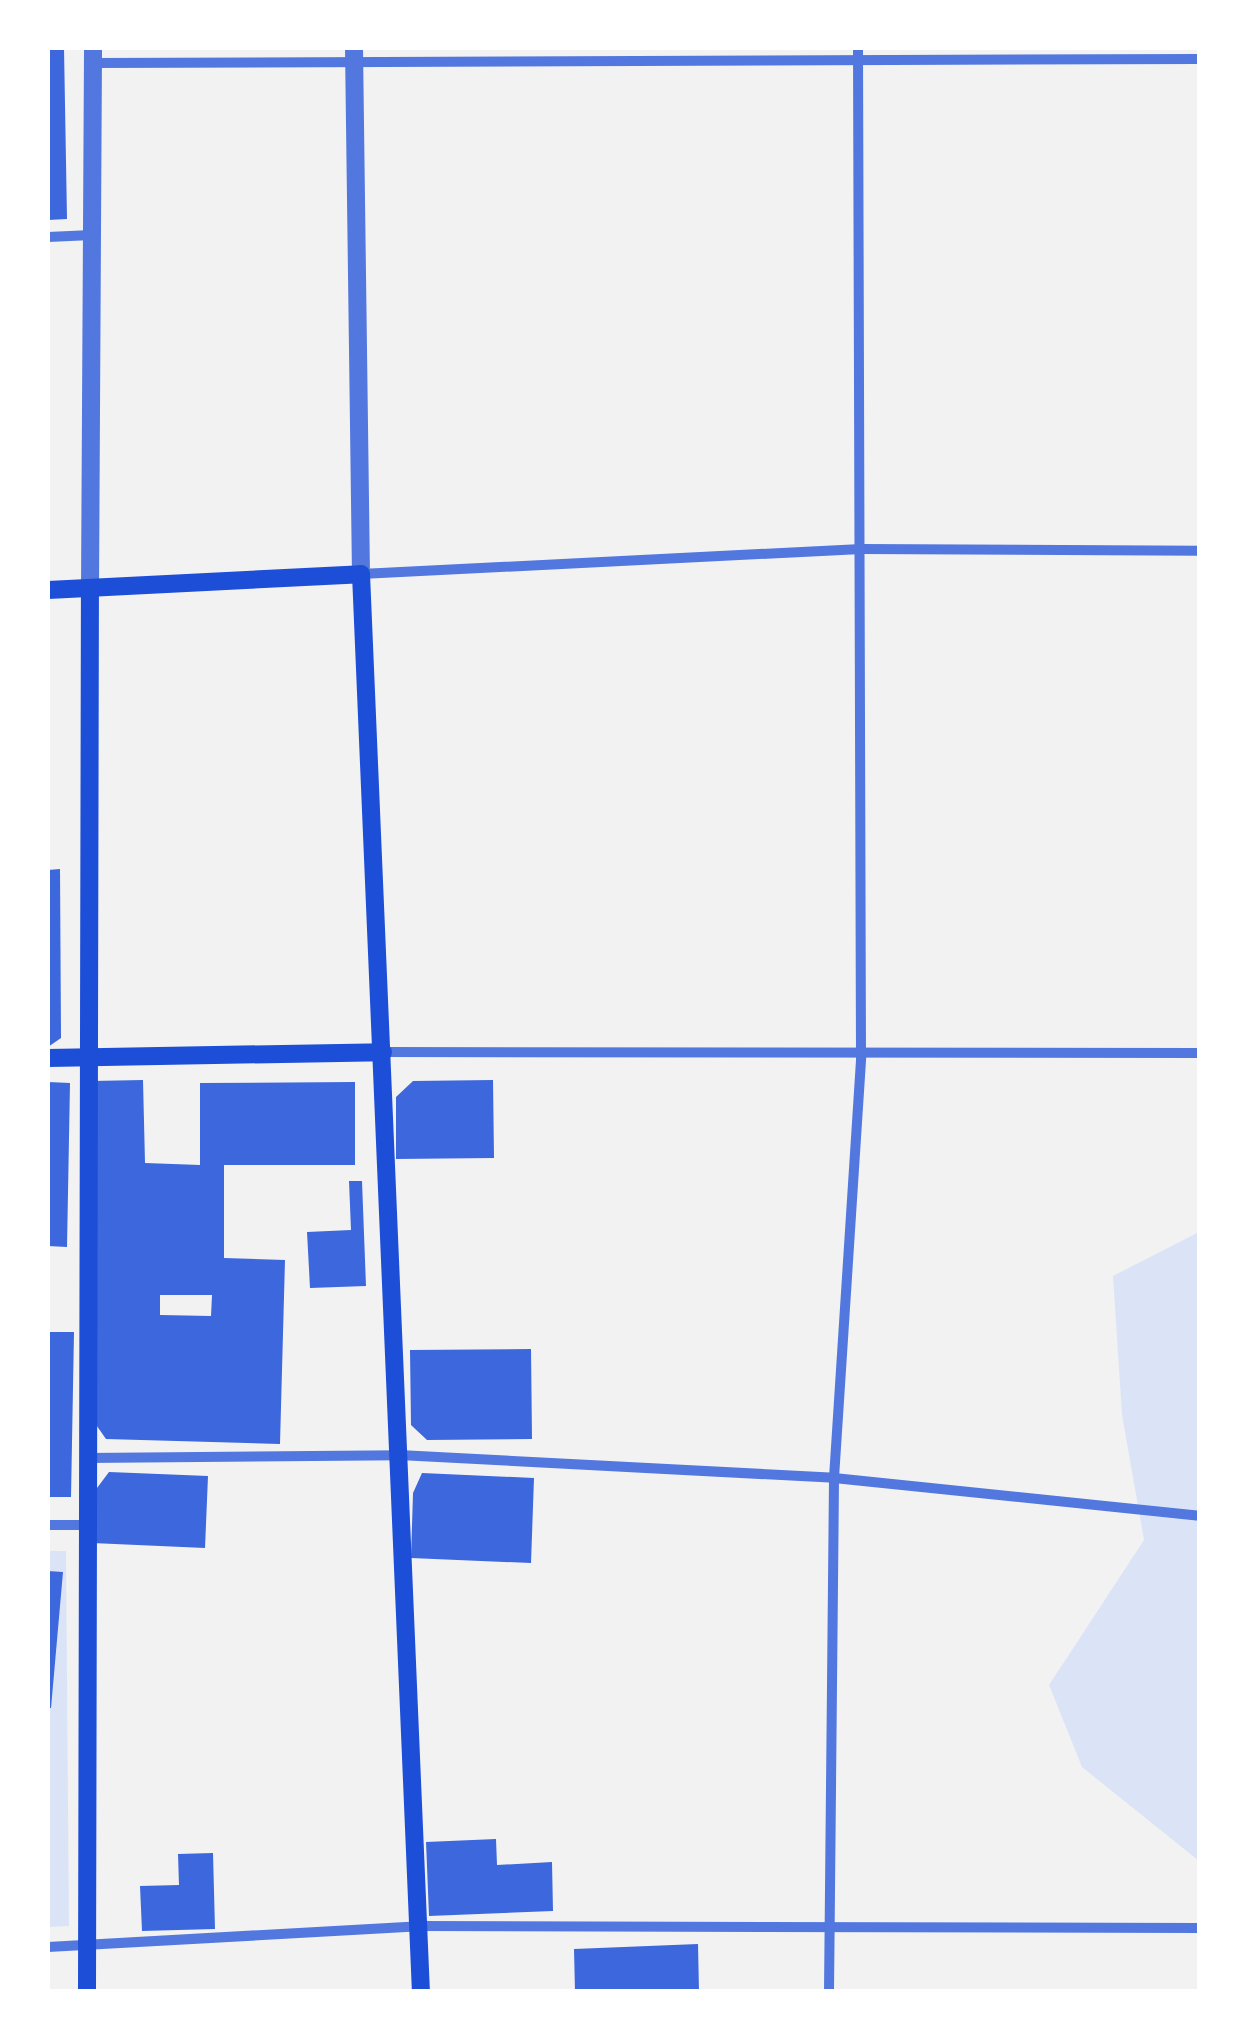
<!DOCTYPE html>
<style>
body{margin:0}
#map{position:relative;width:1247px;height:2039px;overflow:hidden;background:#f2f2f2;font-family:Merriweather,serif}
div>[style]{position:absolute}
[style*='--x']{left:calc(var(--x)*1px);top:calc(var(--y)*1px);width:calc(var(--w)*1px);rotate:calc(var(--a)*1deg)}
.green>*{inset:0;background:#dbe4f7}
.building>*{inset:0;background:#3d67dc}
.minor>*{height:10px;margin:-5px;padding:0 5px;transform-origin:5px;border-radius:5px;background:#5277de}
.tertiary>*{height:18px;margin:-9px;padding:0 9px;transform-origin:9px;border-radius:9px;background:#5277de}
.secondary>*{height:18px;margin:-9px;padding:0 9px;transform-origin:9px;border-radius:9px;background:#1d4ed8}
span{translate:-50% -50%;white-space:nowrap;text-align:center;line-height:1.15;-webkit-text-stroke:9px #fff;paint-order:stroke}
.frame{position:absolute;inset:0;border:50px solid #fff;pointer-events:none}
</style>
<div id="map">
<div class="green">
<div style="clip-path:polygon(1199px 1232px,1199px 1861px,1082px 1767px,1049px 1685px,1144px 1540px,1122px 1415px,1113px 1276px)"></div>
<div style="clip-path:polygon(48px 1551px,66px 1551px,69px 1926px,48px 1927px)"></div>
</div>
<div class="building">
<div style="clip-path:polygon(48px 48px,64px 48px,67px 219px,48px 220px)"></div>
<div style="clip-path:polygon(60px 869px,61px 1038px,48px 1047px,48px 870px)"></div>
<div style="clip-path:polygon(evenodd,143px 1080px,145px 1163px,200px 1165px,200px 1083px,355px 1082px,355px 1165px,224px 1165px,224px 1258px,285px 1260px,280px 1444px,106px 1439px,92px 1419px,92px 1081px,143px 1080px,160px 1295px,212px 1295px,211px 1316px,160px 1315px,160px 1295px)"></div>
<div style="clip-path:polygon(493px 1080px,494px 1158px,396px 1159px,396px 1097px,413px 1081px)"></div>
<div style="clip-path:polygon(48px 1082px,70px 1083px,67px 1247px,48px 1246px)"></div>
<div style="clip-path:polygon(349px 1181px,362px 1181px,366px 1286px,310px 1288px,307px 1232px,351px 1230px)"></div>
<div style="clip-path:polygon(48px 1332px,74px 1332px,71px 1497px,48px 1497px)"></div>
<div style="clip-path:polygon(531px 1349px,532px 1439px,427px 1440px,411px 1425px,410px 1350px)"></div>
<div style="clip-path:polygon(109px 1472px,208px 1476px,205px 1548px,92px 1543px,94px 1492px)"></div>
<div style="clip-path:polygon(422px 1473px,534px 1478px,531px 1563px,411px 1558px,413px 1493px)"></div>
<div style="clip-path:polygon(48px 1571px,63px 1572px,51px 1708px,48px 1708px)"></div>
<div style="clip-path:polygon(496px 1839px,497px 1865px,552px 1862px,553px 1911px,429px 1916px,426px 1842px)"></div>
<div style="clip-path:polygon(213px 1853px,215px 1929px,142px 1931px,140px 1886px,179px 1885px,178px 1854px)"></div>
<div style="clip-path:polygon(698px 1944px,699px 1992px,575px 1992px,574px 1949px)"></div>
</div>
<div class="minor">
<div style="--x:93;--y:63;--w:1107;--a:-0.21"></div>
<div style="--x:48;--y:237;--w:44;--a:-2.6"></div>
<div style="--x:361;--y:574;--w:501;--a:-2.86"></div>
<div style="--x:861;--y:549;--w:339;--a:0.3"></div>
<div style="--x:383;--y:1052;--w:817;--a:0.07"></div>
<div style="--x:86;--y:1458;--w:313;--a:-0.5"></div>
<div style="--x:399;--y:1455;--w:436;--a:3"></div>
<div style="--x:834;--y:1478;--w:367;--a:5.9"></div>
<div style="--x:48;--y:1525;--w:38;--a:0"></div>
<div style="--x:48;--y:1947;--w:372;--a:-3.2"></div>
<div style="--x:419;--y:1926;--w:781;--a:0.15"></div>
<div style="--x:829;--y:1992;--w:514;--a:-89.44"></div>
<div style="--x:834;--y:1478;--w:422;--a:-86.3"></div>
<div style="--x:861;--y:1057;--w:1009;--a:-90.17"></div>
</div>
<div class="tertiary">
<div style="--x:354;--y:48;--w:526;--a:89.24"></div>
<div style="--x:90;--y:589;--w:541;--a:-89.68"></div>
</div>
<div class="secondary">
<div style="--x:48;--y:590;--w:313;--a:-2.9"></div>
<div style="--x:361;--y:574;--w:1419;--a:87.58"></div>
<div style="--x:48;--y:1058;--w:335;--a:-1"></div>
<div style="--x:87;--y:1992;--w:1403;--a:-89.88"></div>
</div>
<div class="frame"></div>
</div>
